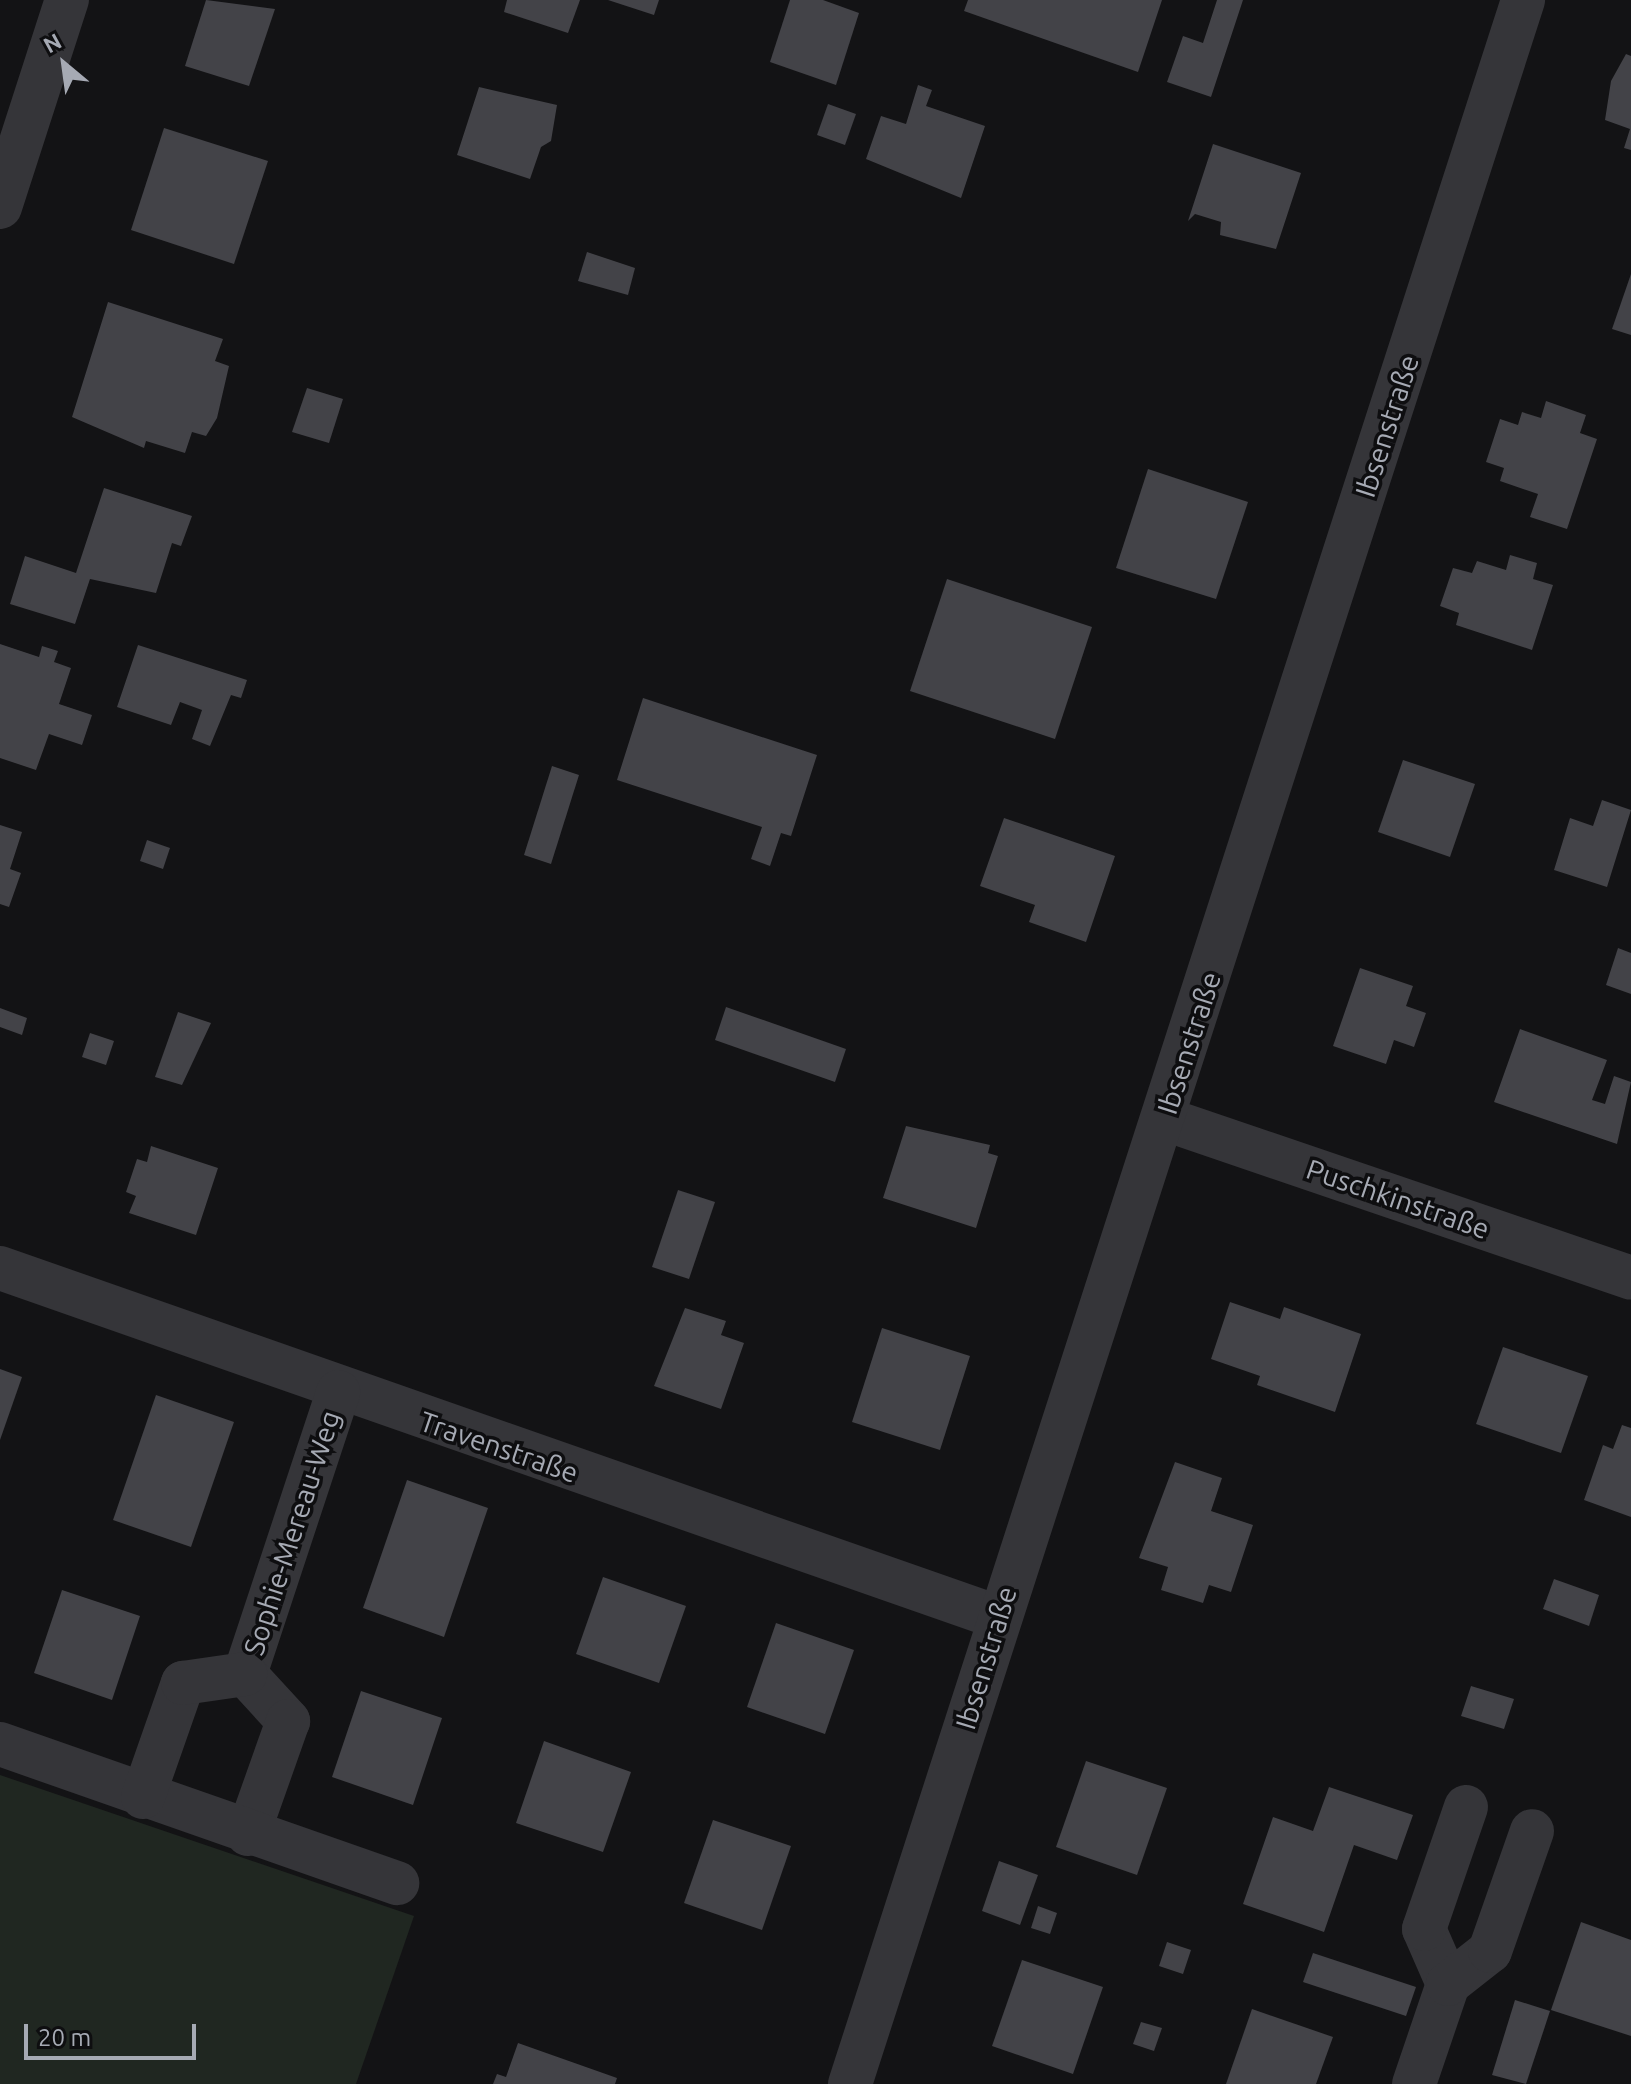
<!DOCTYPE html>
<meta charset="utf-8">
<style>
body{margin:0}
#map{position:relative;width:1631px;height:2084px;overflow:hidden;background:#131315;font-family:Ubuntu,sans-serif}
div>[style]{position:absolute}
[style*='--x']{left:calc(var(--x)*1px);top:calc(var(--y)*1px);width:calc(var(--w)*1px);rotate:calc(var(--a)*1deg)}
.green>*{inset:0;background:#202721}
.building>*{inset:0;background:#434348}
.minor>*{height:44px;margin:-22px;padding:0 22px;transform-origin:22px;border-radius:22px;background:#353539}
.tertiary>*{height:44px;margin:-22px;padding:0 22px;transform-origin:22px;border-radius:22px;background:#353539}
span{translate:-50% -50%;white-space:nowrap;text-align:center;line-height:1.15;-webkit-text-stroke:7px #0e0e10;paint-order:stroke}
.street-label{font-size:28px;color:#a6aab4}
.north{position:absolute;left:24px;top:24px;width:80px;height:80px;-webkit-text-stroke:6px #0e0e10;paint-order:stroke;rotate:331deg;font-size:22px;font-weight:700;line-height:32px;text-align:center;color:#a6aab4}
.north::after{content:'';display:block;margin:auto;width:28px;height:36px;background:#a6aab4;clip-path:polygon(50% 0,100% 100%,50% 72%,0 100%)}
.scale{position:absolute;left:24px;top:2024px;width:172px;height:36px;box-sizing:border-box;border:4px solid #a6aab4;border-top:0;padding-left:10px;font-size:24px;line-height:28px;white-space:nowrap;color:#a6aab4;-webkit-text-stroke:6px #0e0e10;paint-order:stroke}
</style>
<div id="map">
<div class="green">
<div style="clip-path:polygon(0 1775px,414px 1916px,356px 2084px,0 2084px)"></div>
</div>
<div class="building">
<div style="clip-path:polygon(206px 0,275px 9px,249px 86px,185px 66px)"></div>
<div style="clip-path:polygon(507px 0,580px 0,568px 33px,504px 12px)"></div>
<div style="clip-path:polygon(608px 0,659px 0,654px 15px)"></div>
<div style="clip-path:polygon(790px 0,823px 0,859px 13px,836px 85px,770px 62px)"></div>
<div style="clip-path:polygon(968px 0,1162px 0,1138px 72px,964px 11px)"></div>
<div style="clip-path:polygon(1217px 0,1243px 0,1211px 97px,1167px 82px,1183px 36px,1203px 43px)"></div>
<div style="clip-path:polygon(1626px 54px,1631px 56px,1631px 150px,1624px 148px,1630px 129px,1605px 120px,1611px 81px)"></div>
<div style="clip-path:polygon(918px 85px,932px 90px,926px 106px,985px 126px,961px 198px,866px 159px,881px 116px,906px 124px)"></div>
<div style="clip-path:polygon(479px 87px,557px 105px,551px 141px,541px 147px,530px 179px,457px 155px)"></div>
<div style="clip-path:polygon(828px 104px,856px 114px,845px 145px,817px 135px)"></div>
<div style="clip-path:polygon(164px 128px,268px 161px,234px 264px,131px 230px)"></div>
<div style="clip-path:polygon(1213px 144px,1301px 173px,1276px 249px,1220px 235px,1221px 222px,1195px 214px,1188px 221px)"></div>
<div style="clip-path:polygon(587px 252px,635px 268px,628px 295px,578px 281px)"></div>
<div style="clip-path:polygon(1631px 274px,1631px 335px,1612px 329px)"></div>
<div style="clip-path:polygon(108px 302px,223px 339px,215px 361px,229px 366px,217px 418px,206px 436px,192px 432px,185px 453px,146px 441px,144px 448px,72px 417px)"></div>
<div style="clip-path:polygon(307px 388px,343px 399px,329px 443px,292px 432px)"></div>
<div style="clip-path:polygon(1546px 401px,1586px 415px,1580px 433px,1597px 439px,1567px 529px,1530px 517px,1538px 494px,1500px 481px,1504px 468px,1486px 462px,1500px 419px,1518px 425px,1522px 412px,1541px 418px)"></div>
<div style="clip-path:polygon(1148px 469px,1248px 502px,1216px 599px,1116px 568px)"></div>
<div style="clip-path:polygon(104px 488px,192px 516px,181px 546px,172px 543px,156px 593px,90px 579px,75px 624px,10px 604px,25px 556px,76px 573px)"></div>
<div style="clip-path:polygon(1510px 555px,1537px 563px,1533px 579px,1553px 585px,1532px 650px,1456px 625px,1459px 613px,1440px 606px,1453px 568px,1472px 573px,1477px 561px,1506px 570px)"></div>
<div style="clip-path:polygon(947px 579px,1092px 627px,1055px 739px,910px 691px)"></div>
<div style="clip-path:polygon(0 644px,39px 657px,42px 646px,58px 651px,54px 662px,71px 668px,59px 704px,92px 715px,82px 745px,49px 734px,36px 770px,0 758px)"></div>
<div style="clip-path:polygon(138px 645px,247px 680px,241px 698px,231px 695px,210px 746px,192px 739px,202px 710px,180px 702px,171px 725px,117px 707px)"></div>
<div style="clip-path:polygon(643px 698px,817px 755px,791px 836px,781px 833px,770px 866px,751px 859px,762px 827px,617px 780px)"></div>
<div style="clip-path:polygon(1403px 760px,1475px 784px,1450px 857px,1378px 832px)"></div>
<div style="clip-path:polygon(552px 766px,579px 775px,551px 864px,524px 855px)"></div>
<div style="clip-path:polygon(1602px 800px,1631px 810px,1607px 887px,1554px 870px,1570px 818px,1593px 826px)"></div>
<div style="clip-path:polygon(1004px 818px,1115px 856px,1086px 942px,1029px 922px,1035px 905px,980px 886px)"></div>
<div style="clip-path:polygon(0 825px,22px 832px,10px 869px,21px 873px,9px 907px,0 904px)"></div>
<div style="clip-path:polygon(147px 840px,170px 848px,163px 869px,140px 861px)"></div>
<div style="clip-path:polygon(1618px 948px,1631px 953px,1631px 994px,1606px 985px)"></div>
<div style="clip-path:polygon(1360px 968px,1413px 986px,1406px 1006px,1426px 1013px,1414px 1047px,1394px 1040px,1386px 1064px,1333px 1046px)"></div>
<div style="clip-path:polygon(726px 1007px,846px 1049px,835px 1082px,715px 1040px)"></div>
<div style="clip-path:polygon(0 1008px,27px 1018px,22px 1035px,0 1027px)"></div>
<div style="clip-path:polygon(178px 1012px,211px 1023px,182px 1085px,155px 1077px)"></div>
<div style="clip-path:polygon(1520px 1029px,1607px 1060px,1592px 1100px,1605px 1104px,1614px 1076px,1631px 1082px,1617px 1144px,1494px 1102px)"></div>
<div style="clip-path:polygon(90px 1033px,114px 1041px,106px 1065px,82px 1057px)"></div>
<div style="clip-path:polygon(906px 1126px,990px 1145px,988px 1153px,998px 1156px,976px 1228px,883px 1198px)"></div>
<div style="clip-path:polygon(151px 1146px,218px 1168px,196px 1235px,129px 1213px,136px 1196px,126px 1192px,137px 1159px,147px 1162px)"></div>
<div style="clip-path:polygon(678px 1190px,715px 1202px,689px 1279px,652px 1267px)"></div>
<div style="clip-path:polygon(1230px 1302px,1280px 1319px,1284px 1307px,1361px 1334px,1335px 1412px,1257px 1385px,1260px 1376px,1211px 1359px)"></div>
<div style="clip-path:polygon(685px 1308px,726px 1321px,721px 1335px,744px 1343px,721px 1409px,654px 1386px)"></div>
<div style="clip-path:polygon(882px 1328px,970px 1356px,940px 1450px,852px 1422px)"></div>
<div style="clip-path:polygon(1503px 1347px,1588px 1376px,1561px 1453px,1476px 1424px)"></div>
<div style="clip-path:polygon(0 1369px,22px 1377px,0 1440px)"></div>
<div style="clip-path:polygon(156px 1395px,234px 1422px,191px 1547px,113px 1520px)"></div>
<div style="clip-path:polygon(1622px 1425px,1631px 1428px,1631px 1517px,1584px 1500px,1603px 1445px,1613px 1449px)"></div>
<div style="clip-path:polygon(1175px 1462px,1222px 1478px,1211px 1511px,1253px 1525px,1231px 1592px,1209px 1585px,1203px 1603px,1161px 1590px,1168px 1567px,1139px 1558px)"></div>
<div style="clip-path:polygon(407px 1480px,488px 1508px,444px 1637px,363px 1608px)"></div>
<div style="clip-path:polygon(603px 1577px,686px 1606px,659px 1683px,576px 1654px)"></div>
<div style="clip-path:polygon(1554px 1579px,1599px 1595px,1589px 1626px,1543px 1609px)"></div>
<div style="clip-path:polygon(62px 1590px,140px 1616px,112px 1700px,34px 1673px)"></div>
<div style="clip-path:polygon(776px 1623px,854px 1650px,825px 1734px,747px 1707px)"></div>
<div style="clip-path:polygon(1471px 1686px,1514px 1699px,1504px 1729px,1461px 1716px)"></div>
<div style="clip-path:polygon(361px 1691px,442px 1718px,413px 1805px,332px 1777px)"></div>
<div style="clip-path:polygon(544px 1741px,631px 1772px,603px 1852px,516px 1823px)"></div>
<div style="clip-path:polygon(1086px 1761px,1167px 1788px,1137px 1875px,1056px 1847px)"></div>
<div style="clip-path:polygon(1329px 1787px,1413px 1815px,1397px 1860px,1354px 1845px,1324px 1932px,1243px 1904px,1273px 1817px,1313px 1831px)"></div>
<div style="clip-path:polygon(713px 1820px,791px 1846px,762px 1930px,684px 1903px)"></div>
<div style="clip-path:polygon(999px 1861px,1038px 1875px,1020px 1925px,982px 1911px)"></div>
<div style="clip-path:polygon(1038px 1906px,1057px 1913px,1050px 1934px,1031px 1928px)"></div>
<div style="clip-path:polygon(1581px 1922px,1631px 1940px,1631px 2036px,1551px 2010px)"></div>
<div style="clip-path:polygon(1167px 1942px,1191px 1950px,1183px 1974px,1159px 1966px)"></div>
<div style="clip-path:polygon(1313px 1953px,1416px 1987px,1406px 2016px,1303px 1982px)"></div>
<div style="clip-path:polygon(1022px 1960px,1103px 1987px,1073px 2074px,992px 2046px)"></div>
<div style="clip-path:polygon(1515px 2000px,1550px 2011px,1526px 2084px,1492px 2075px)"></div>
<div style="clip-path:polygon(1252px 2009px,1333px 2037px,1316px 2084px,1226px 2084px)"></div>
<div style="clip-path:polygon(1141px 2022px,1162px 2028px,1154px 2051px,1133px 2044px)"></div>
<div style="clip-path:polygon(518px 2043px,617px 2078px,615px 2084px,493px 2084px,497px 2074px,506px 2077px)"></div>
</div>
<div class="minor">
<div style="--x:0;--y:207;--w:218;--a:-72.1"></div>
<div style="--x:1165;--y:1119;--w:492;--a:18.8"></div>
<div style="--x:0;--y:1268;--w:1059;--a:19.29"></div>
<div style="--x:245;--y:1674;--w:297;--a:-71.7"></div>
<div style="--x:245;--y:1674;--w:64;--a:47.5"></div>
<div style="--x:288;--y:1721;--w:120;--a:109.5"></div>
<div style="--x:0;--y:1744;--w:421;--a:19.3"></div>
<div style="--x:143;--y:1797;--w:121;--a:-70.7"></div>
<div style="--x:183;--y:1683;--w:63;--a:-8.3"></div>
<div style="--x:1448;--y:1984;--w:60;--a:-113.6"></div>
<div style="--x:1424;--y:1929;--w:129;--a:-71"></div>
<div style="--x:1414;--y:2084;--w:106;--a:-71.2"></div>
<div style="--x:1448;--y:1984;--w:53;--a:-38.2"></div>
<div style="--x:1490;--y:1951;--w:127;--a:-70.7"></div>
</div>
<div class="tertiary">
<div style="--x:850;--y:2084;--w:2190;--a:-72.1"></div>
</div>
<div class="street-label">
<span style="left:1387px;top:426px;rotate:-72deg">Ibsenstraße</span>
<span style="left:1189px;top:1043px;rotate:-72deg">Ibsenstraße</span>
<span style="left:1398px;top:1199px;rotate:19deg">Puschkinstraße</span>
<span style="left:499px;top:1447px;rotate:19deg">Travenstraße</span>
<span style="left:292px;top:1533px;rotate:-72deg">Sophie-Mereau-Weg</span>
<span style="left:986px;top:1658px;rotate:-73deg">Ibsenstraße</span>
</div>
<div class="north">N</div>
<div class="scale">20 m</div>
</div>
